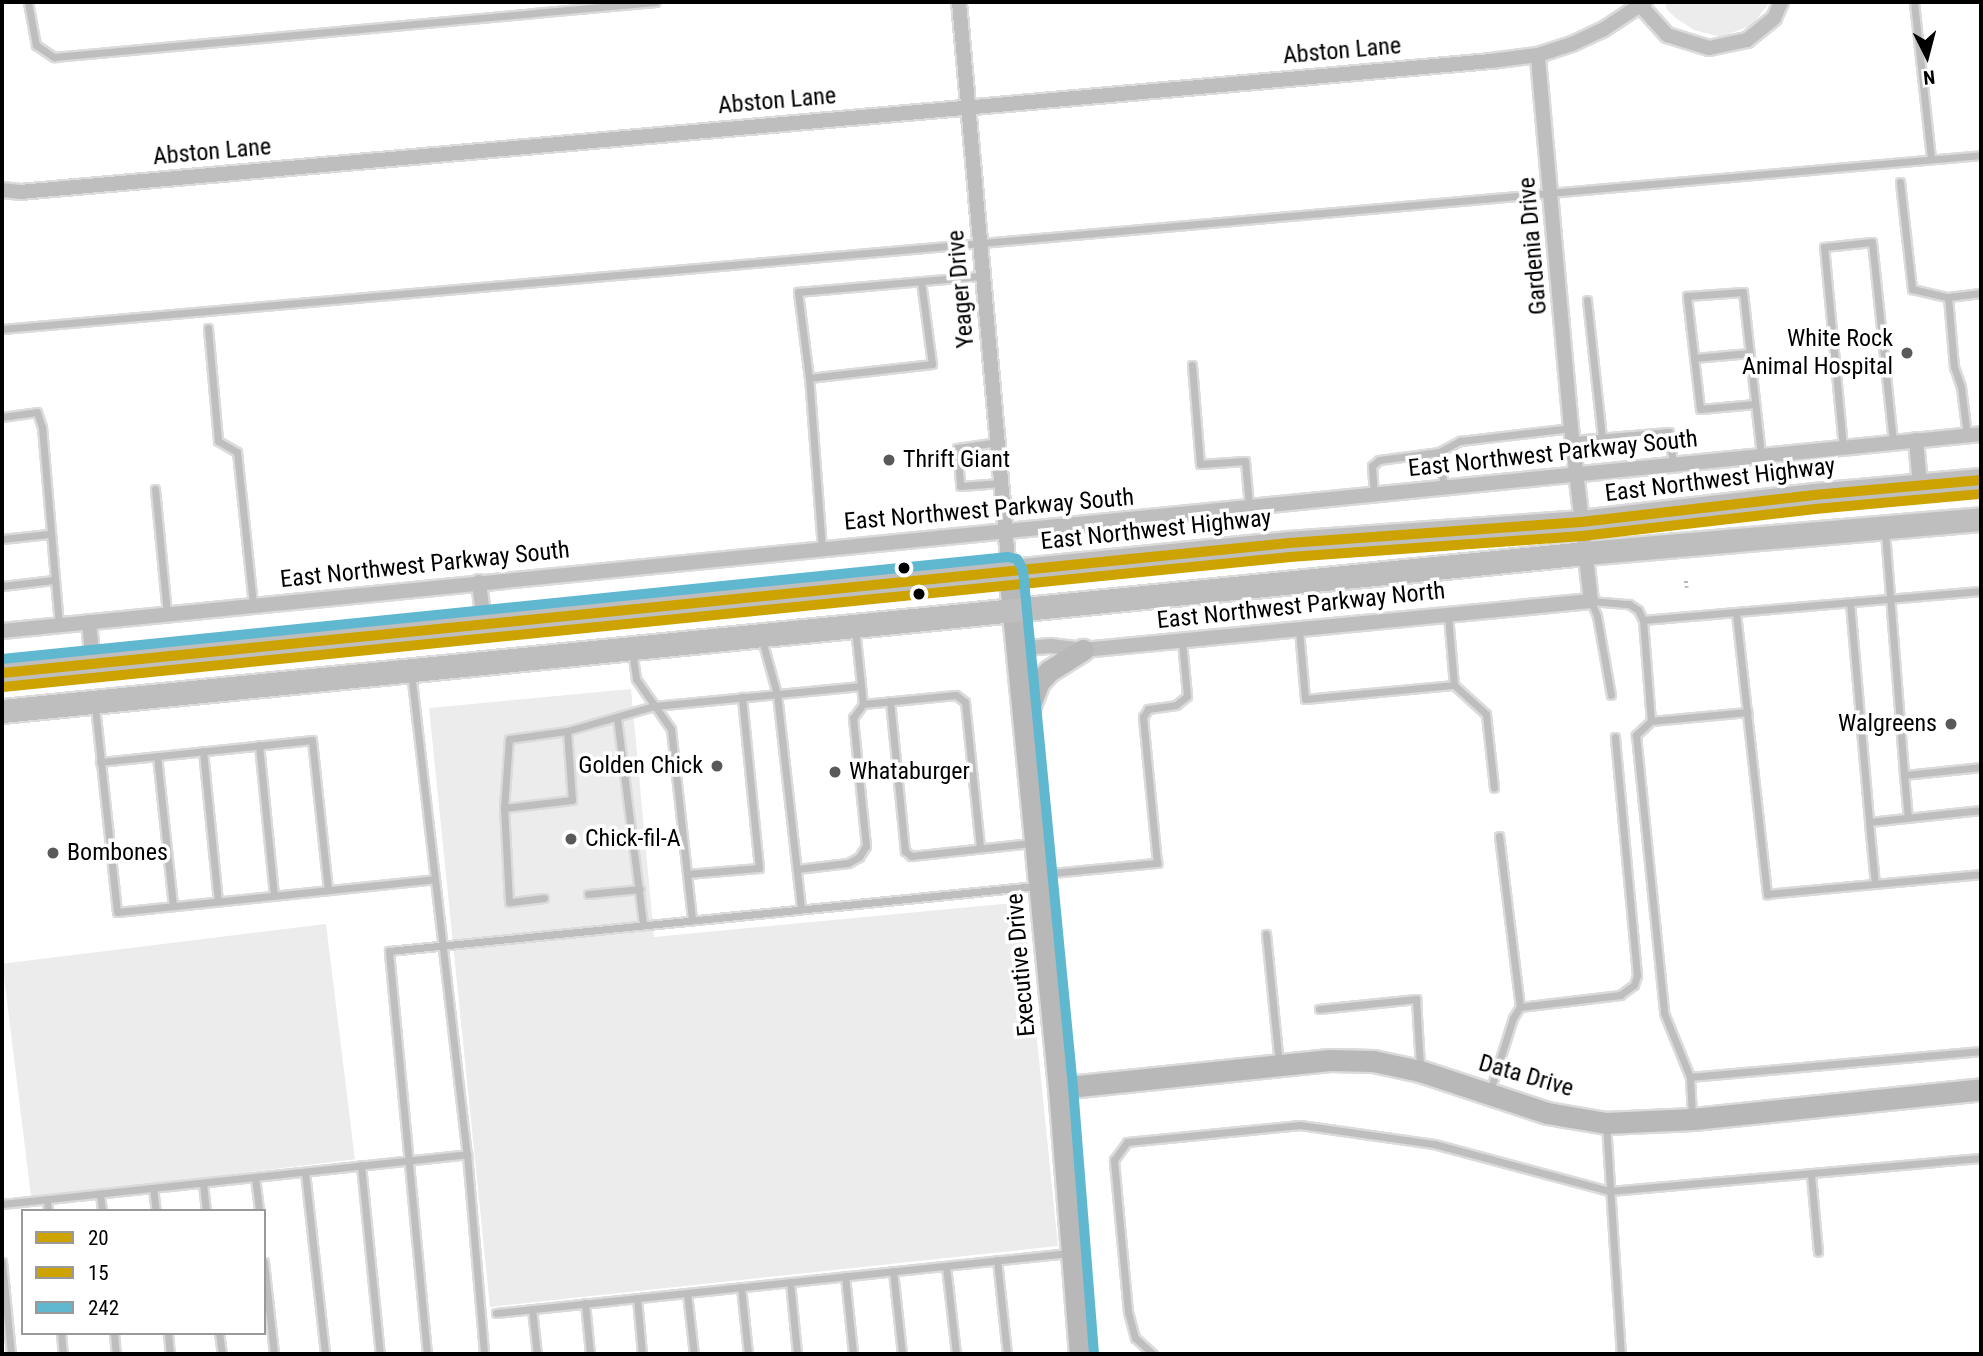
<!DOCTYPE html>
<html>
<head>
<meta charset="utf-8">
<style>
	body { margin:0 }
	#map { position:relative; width:1983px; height:1356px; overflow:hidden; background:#fff; font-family:"Roboto Condensed",sans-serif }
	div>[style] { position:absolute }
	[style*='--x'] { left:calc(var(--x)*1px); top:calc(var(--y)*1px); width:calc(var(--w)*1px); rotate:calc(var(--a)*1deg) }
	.green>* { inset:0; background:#ececec; transform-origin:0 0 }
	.path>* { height:3.5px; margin-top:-1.75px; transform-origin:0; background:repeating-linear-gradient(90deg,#b9b9b9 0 2px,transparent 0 5.5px) }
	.roads { filter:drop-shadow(2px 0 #dbdbdb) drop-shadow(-2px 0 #dbdbdb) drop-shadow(0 2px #dbdbdb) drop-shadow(0 -2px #dbdbdb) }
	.lane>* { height:7px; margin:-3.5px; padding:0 3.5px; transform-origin:3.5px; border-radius:3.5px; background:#bebebe }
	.street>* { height:14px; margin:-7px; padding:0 7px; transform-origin:7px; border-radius:7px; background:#bebebe }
	.secondary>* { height:21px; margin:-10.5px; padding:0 10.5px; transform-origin:10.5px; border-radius:10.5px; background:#b8b8b8 }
	.primary>* { height:23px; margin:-11.5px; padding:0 11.5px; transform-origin:11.5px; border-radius:11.5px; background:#bebebe }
	.bus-1>* { height:10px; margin:-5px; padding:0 5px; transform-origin:5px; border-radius:5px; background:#cca300 }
	.bus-2>* { height:10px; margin:-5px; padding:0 5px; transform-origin:5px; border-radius:5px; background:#cca300 }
	.bus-3>* { height:10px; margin:-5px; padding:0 5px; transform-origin:5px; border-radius:5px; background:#60b8d0 }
	.dots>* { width:19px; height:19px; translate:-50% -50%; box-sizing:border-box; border:4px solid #fff; border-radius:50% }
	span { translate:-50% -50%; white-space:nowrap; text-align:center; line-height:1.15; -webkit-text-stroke:7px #fff; paint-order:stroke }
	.street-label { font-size:24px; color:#000 }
	.poi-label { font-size:24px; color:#000 }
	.right { translate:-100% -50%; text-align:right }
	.left { translate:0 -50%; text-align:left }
	.frame { position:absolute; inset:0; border:4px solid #000; pointer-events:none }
	.legend { position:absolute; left:21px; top:1209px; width:245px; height:126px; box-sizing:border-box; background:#fff; border:2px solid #999; margin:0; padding:9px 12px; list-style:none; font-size:21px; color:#000 }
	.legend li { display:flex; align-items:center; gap:14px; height:35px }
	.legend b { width:35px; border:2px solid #999 }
	.north { position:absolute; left:1892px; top:21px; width:70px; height:70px; -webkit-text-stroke:5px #fff; paint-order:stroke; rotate:174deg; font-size:19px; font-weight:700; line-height:28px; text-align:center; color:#000 }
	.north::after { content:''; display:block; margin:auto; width:24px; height:32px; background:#000; clip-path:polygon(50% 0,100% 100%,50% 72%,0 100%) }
</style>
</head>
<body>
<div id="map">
	<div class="green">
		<div style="clip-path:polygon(1770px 2px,1752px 25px,1721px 37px,1694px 30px,1677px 19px,1667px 10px,1665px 3px)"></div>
		<div style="clip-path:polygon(631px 689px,654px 937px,1023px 902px,1058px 1246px,490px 1307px,429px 708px)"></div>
		<div style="left:326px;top:924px;width:237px;height:326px;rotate:83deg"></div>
	</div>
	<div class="path">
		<div style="--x:1686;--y:581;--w:7;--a:82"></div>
	</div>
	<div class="roads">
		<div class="lane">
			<div style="--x:28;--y:2;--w:44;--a:79.5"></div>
			<div style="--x:36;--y:45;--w:22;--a:34"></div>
			<div style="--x:54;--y:57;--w:604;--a:-5.23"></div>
			<div style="--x:1914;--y:2;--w:158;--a:83.8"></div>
			<div style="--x:1900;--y:182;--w:108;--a:83.6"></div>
			<div style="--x:1912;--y:289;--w:37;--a:13"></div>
			<div style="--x:1587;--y:300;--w:139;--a:83.8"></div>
			<div style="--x:208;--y:328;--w:113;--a:84.9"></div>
			<div style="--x:218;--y:441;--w:22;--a:30"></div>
			<div style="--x:237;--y:452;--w:154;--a:84"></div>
			<div style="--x:2;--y:329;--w:1987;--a:-5.02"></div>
			<div style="--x:1694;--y:358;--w:56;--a:-5.1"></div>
			<div style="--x:1192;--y:365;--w:99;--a:85.4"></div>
			<div style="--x:1200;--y:464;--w:45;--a:-3.8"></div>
			<div style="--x:1245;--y:461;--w:45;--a:84.9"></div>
			<div style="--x:809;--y:378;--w:124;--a:-6.5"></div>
			<div style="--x:932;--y:364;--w:83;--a:-97.6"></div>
			<div style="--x:1755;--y:404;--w:55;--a:174.8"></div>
			<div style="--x:1700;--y:409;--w:114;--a:-96.6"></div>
			<div style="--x:1687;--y:296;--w:56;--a:-4.1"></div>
			<div style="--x:1743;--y:292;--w:164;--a:83.7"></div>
			<div style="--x:2;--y:417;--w:35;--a:-8"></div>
			<div style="--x:37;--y:412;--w:16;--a:72"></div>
			<div style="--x:42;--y:427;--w:199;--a:85.1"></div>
			<div style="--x:1967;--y:435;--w:48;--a:-97.1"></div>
			<div style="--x:1961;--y:387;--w:21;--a:-109"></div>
			<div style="--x:1954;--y:367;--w:70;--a:-94.9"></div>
			<div style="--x:1948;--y:297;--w:33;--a:-7"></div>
			<div style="--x:1573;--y:440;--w:96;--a:-4.8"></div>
			<div style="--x:1669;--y:432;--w:32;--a:83"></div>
			<div style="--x:998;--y:442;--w:41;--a:171.7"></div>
			<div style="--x:957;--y:448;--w:38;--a:85"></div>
			<div style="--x:960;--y:486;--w:41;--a:-4.2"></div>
			<div style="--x:1843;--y:447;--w:201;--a:-95.4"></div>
			<div style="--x:1824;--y:247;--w:48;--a:-5.9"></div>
			<div style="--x:1872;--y:242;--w:202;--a:84"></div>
			<div style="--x:1439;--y:452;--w:24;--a:-28"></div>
			<div style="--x:1460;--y:441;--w:112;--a:-6.7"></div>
			<div style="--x:155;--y:489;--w:126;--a:84.5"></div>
			<div style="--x:1374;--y:495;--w:29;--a:-94"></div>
			<div style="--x:1372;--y:466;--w:9;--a:-41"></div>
			<div style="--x:1379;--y:460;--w:61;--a:-7.6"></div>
			<div style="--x:1439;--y:452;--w:35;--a:82"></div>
			<div style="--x:1885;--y:532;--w:244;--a:85.5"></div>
			<div style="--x:1904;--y:775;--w:77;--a:-5.9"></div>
			<div style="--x:2;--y:539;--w:47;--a:-6.1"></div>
			<div style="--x:822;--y:549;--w:171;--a:-94.3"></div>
			<div style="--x:809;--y:378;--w:87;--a:-97.3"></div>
			<div style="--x:798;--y:292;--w:185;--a:-5"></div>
			<div style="--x:2;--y:586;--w:52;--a:-6.6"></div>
			<div style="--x:1591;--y:601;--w:38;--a:5"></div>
			<div style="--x:1629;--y:604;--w:11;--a:34"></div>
			<div style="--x:1638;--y:610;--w:11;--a:63"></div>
			<div style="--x:1643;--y:620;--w:339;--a:-4.9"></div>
			<div style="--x:1591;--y:601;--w:16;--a:68"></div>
			<div style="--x:1597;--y:616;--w:80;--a:80"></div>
			<div style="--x:1850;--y:603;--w:220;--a:85"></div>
			<div style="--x:1869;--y:822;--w:113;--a:-6.1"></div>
			<div style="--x:1736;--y:613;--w:283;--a:83.7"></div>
			<div style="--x:1767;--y:894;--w:215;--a:-5.3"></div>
			<div style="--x:1643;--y:620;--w:101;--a:85.5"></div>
			<div style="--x:1651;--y:721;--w:97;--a:-5.3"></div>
			<div style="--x:855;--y:628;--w:76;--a:84"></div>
			<div style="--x:863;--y:704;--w:93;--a:-5.5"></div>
			<div style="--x:956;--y:695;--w:11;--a:38"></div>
			<div style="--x:965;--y:702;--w:147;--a:84.1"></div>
			<div style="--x:1299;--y:630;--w:69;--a:85"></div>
			<div style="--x:1305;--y:699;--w:150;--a:-5.4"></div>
			<div style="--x:1454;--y:685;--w:70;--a:-94.9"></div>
			<div style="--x:762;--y:640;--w:56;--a:74.5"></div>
			<div style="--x:777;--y:694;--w:216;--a:83.6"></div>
			<div style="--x:632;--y:650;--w:29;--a:82"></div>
			<div style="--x:636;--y:679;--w:61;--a:55"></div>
			<div style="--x:671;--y:729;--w:192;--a:83.7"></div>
			<div style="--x:411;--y:672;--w:485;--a:83.4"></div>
			<div style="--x:467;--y:1154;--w:201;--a:85.1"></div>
			<div style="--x:1454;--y:685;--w:43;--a:42.2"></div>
			<div style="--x:1486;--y:714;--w:74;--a:83.8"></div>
			<div style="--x:890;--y:701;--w:151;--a:84.3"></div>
			<div style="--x:905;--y:851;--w:8;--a:40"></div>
			<div style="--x:911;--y:856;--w:121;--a:-6.2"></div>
			<div style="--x:95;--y:706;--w:207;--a:83.9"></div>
			<div style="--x:117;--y:912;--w:319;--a:-5.9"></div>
			<div style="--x:617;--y:718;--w:209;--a:82.8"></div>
			<div style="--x:1651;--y:721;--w:21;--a:137"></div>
			<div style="--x:1636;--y:735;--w:279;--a:84.2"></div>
			<div style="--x:1664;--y:1013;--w:69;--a:67.9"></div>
			<div style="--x:259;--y:745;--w:151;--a:84.3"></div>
			<div style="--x:203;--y:751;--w:151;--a:84.3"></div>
			<div style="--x:157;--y:756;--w:151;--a:83.9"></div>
			<div style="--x:100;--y:762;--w:213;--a:-5.9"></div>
			<div style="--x:312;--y:740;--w:151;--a:83.9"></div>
			<div style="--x:1904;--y:775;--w:43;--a:84.7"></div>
			<div style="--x:504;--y:808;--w:68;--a:-6.7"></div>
			<div style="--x:572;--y:800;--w:69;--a:-94.1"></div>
			<div style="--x:1869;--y:822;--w:62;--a:84.5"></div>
			<div style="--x:1499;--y:836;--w:172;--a:83"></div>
			<div style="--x:797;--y:869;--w:51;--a:-6.7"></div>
			<div style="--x:848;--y:863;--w:13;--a:-29"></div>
			<div style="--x:859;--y:857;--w:13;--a:-58"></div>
			<div style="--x:866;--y:846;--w:129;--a:-95.8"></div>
			<div style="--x:853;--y:718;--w:17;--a:-54"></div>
			<div style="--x:687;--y:874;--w:72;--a:-4.8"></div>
			<div style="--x:759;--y:868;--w:172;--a:-95.7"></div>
			<div style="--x:1042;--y:874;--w:116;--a:-5.5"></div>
			<div style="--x:1157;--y:863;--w:147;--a:-95.5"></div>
			<div style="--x:1143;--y:717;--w:9;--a:-58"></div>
			<div style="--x:1148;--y:709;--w:28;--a:-8"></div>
			<div style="--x:1176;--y:705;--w:14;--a:-39"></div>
			<div style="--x:1187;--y:696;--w:55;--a:-95.2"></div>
			<div style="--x:588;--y:894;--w:52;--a:-5.5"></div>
			<div style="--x:544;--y:898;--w:35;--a:173"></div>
			<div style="--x:509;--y:902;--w:94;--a:-93"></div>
			<div style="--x:504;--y:808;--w:69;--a:-85.9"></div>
			<div style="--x:509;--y:739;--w:59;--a:-7.9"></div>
			<div style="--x:567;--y:731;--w:91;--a:-16"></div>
			<div style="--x:654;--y:706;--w:208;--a:-5.5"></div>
			<div style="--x:1266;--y:934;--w:131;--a:84.3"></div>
			<div style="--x:1319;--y:1009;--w:98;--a:-5.9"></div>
			<div style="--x:1416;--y:999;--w:68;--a:86.6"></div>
			<div style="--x:1490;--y:1091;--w:77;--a:-72.5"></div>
			<div style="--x:1513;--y:1018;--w:13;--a:-58"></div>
			<div style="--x:1520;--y:1007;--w:101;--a:-6.8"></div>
			<div style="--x:1620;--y:995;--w:17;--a:-36"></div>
			<div style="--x:1634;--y:985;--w:10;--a:-73"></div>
			<div style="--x:1637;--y:975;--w:239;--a:-95.3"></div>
			<div style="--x:1692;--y:1116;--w:39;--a:-93"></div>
			<div style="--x:1690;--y:1077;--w:292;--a:-5.1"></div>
			<div style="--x:1606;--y:1124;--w:230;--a:86.3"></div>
			<div style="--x:361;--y:1165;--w:190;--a:84.3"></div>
			<div style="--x:305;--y:1172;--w:183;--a:83.7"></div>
			<div style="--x:1811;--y:1175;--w:77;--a:84.8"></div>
			<div style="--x:255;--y:1177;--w:34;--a:83"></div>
			<div style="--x:203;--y:1183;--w:28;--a:84"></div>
			<div style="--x:153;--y:1188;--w:23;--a:83"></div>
			<div style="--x:100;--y:1194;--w:17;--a:83"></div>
			<div style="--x:47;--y:1200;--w:11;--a:85"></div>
			<div style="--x:2;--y:1204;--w:468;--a:-6.1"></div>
			<div style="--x:997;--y:1260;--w:95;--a:83.9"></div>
			<div style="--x:2;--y:1262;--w:92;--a:84.4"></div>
			<div style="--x:264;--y:1262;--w:93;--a:83.8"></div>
			<div style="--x:946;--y:1266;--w:89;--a:83.5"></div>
			<div style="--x:893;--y:1271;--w:83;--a:83.8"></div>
			<div style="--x:845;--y:1276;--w:78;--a:84.1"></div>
			<div style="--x:790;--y:1282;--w:72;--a:84.4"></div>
			<div style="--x:741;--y:1287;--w:67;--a:84"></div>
			<div style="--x:687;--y:1293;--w:61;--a:83.5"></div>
			<div style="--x:637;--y:1298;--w:56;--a:84.9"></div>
			<div style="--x:585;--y:1303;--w:51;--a:84.4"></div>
			<div style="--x:532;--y:1309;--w:45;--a:83.7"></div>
			<div style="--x:496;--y:1313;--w:576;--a:-5.98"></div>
			<div style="--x:61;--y:1333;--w:21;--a:85"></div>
			<div style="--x:114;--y:1333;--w:21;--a:85"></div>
			<div style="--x:168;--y:1333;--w:21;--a:85"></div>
			<div style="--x:219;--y:1333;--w:21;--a:82"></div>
			<div style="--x:427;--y:1354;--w:405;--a:-95.4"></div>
			<div style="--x:389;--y:951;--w:650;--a:-5.74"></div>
			<div style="--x:1153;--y:1354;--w:24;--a:-138"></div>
			<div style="--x:1135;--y:1338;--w:27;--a:-105"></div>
			<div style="--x:1128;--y:1312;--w:153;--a:-95.3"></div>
			<div style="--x:1114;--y:1160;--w:22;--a:-54"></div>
			<div style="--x:1127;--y:1142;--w:174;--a:-5.6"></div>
			<div style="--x:1300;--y:1125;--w:135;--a:8.1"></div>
			<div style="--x:1434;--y:1144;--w:182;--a:15"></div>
			<div style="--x:1610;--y:1191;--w:372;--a:-5.1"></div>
		</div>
		<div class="street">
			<div style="--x:959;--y:2;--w:571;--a:84.98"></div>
			<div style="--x:1641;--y:6;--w:39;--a:48"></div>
			<div style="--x:1667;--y:35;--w:44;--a:17.2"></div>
			<div style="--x:1709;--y:48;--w:39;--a:-12"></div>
			<div style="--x:1747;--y:40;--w:35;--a:-39"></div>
			<div style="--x:1774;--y:18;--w:17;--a:-66"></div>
			<div style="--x:2;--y:190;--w:18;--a:6"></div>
			<div style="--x:20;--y:192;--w:1477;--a:-5.09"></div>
			<div style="--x:1491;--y:61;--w:47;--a:-7.3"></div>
			<div style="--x:1538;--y:55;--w:36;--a:-18"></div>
			<div style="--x:1572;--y:44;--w:35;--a:-25"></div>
			<div style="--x:1604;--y:29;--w:49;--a:-33.4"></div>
			<div style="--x:1916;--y:440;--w:45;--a:84.9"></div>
			<div style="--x:479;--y:582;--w:41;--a:83"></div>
			<div style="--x:89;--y:622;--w:42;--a:84.6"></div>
			<div style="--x:2;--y:631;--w:1989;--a:-5.68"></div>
			<div style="--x:1015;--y:649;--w:36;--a:-5"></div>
			<div style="--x:1051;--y:646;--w:32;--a:7"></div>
			<div style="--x:1083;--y:650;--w:510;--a:-5.51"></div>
			<div style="--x:1591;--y:601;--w:174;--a:-96.6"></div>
			<div style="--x:1571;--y:428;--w:374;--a:-95.1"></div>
		</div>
		<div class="secondary">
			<div style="--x:1009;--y:571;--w:519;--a:84.48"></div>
			<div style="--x:1059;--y:1088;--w:267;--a:85.5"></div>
			<div style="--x:1025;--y:718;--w:39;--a:-69"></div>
			<div style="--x:1039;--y:682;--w:15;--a:-48"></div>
			<div style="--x:1049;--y:671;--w:40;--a:-32"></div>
			<div style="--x:1059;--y:1088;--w:272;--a:-5.9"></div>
			<div style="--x:1330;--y:1060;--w:43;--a:1.3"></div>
			<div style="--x:1373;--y:1061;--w:48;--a:12"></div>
			<div style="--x:1420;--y:1071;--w:134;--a:18.3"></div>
			<div style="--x:1547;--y:1113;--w:60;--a:9.6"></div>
			<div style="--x:1606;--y:1123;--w:87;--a:-2.6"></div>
			<div style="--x:1693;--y:1119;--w:290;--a:-5.9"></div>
		</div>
		<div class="primary">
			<div style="--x:2;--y:673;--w:1294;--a:-5.77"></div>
			<div style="--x:1289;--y:543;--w:293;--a:-4.1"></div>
			<div style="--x:1581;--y:522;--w:235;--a:-6.6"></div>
			<div style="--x:1814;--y:495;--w:168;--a:-5.1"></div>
			<div style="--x:2;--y:711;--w:1591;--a:-5.7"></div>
			<div style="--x:1585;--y:553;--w:397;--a:-4.9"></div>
		</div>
	</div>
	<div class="bus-1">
		<div style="--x:2;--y:673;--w:1294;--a:-5.77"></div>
		<div style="--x:1289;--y:543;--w:293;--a:-4.1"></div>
		<div style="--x:1581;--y:522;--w:235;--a:-6.6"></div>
		<div style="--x:1814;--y:495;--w:168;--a:-5.1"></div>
	</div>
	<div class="bus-2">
		<div style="--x:3;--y:687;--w:1294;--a:-5.77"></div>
		<div style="--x:1290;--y:557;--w:293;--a:-4.1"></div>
		<div style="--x:1582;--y:536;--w:235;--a:-6.6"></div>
		<div style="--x:1815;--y:509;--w:167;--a:-5.2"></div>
	</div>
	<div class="bus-3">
		<div style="--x:2;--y:659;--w:1011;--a:-5.79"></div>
		<div style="--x:1008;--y:557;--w:9;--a:13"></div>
		<div style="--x:1017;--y:559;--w:13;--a:61"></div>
		<div style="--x:1023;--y:570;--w:519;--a:84.48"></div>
		<div style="--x:1073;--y:1087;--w:267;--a:85.5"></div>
	</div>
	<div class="dots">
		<div style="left:1907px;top:353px;background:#595959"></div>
		<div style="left:889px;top:460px;background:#595959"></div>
		<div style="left:904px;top:568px;background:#000"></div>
		<div style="left:919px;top:594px;background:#000"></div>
		<div style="left:1951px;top:724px;background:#595959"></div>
		<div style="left:717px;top:766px;background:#595959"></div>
		<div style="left:835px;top:772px;background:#595959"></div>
		<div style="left:571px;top:839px;background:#595959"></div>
		<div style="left:53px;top:853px;background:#595959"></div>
	</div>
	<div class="street-label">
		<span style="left:1342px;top:51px;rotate:-5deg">Abston Lane</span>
		<span style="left:777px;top:101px;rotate:-5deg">Abston Lane</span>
		<span style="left:212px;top:152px;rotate:-5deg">Abston Lane</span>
		<span style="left:1533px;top:246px;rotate:-95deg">Gardenia Drive</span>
		<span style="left:961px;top:289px;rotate:-95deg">Yeager Drive</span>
		<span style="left:1553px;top:454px;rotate:-6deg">East Northwest Parkway South</span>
		<span style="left:1720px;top:480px;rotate:-7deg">East Northwest Highway</span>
		<span style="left:989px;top:510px;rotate:-5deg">East Northwest Parkway South</span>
		<span style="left:1156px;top:530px;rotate:-6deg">East Northwest Highway</span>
		<span style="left:425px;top:565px;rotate:-6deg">East Northwest Parkway South</span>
		<span style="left:1301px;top:606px;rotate:-6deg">East Northwest Parkway North</span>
		<span style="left:1021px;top:965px;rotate:-95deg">Executive Drive</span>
		<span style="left:1526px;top:1076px;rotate:16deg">Data Drive</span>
	</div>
	<div class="poi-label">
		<span class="right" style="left:1893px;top:353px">White Rock<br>Animal Hospital</span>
		<span class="left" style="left:903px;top:460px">Thrift Giant</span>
		<span class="right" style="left:1937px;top:724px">Walgreens</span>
		<span class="right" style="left:703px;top:766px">Golden Chick</span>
		<span class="left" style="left:849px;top:772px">Whataburger</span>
		<span class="left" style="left:585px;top:839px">Chick-fil-A</span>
		<span class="left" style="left:67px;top:853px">Bombones</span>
	</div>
	<div class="frame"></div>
	<ul class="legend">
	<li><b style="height:9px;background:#cca300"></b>20</li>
	<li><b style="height:9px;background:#cca300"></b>15</li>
	<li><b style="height:9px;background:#60b8d0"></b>242</li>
	</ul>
	<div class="north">N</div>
</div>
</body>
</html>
